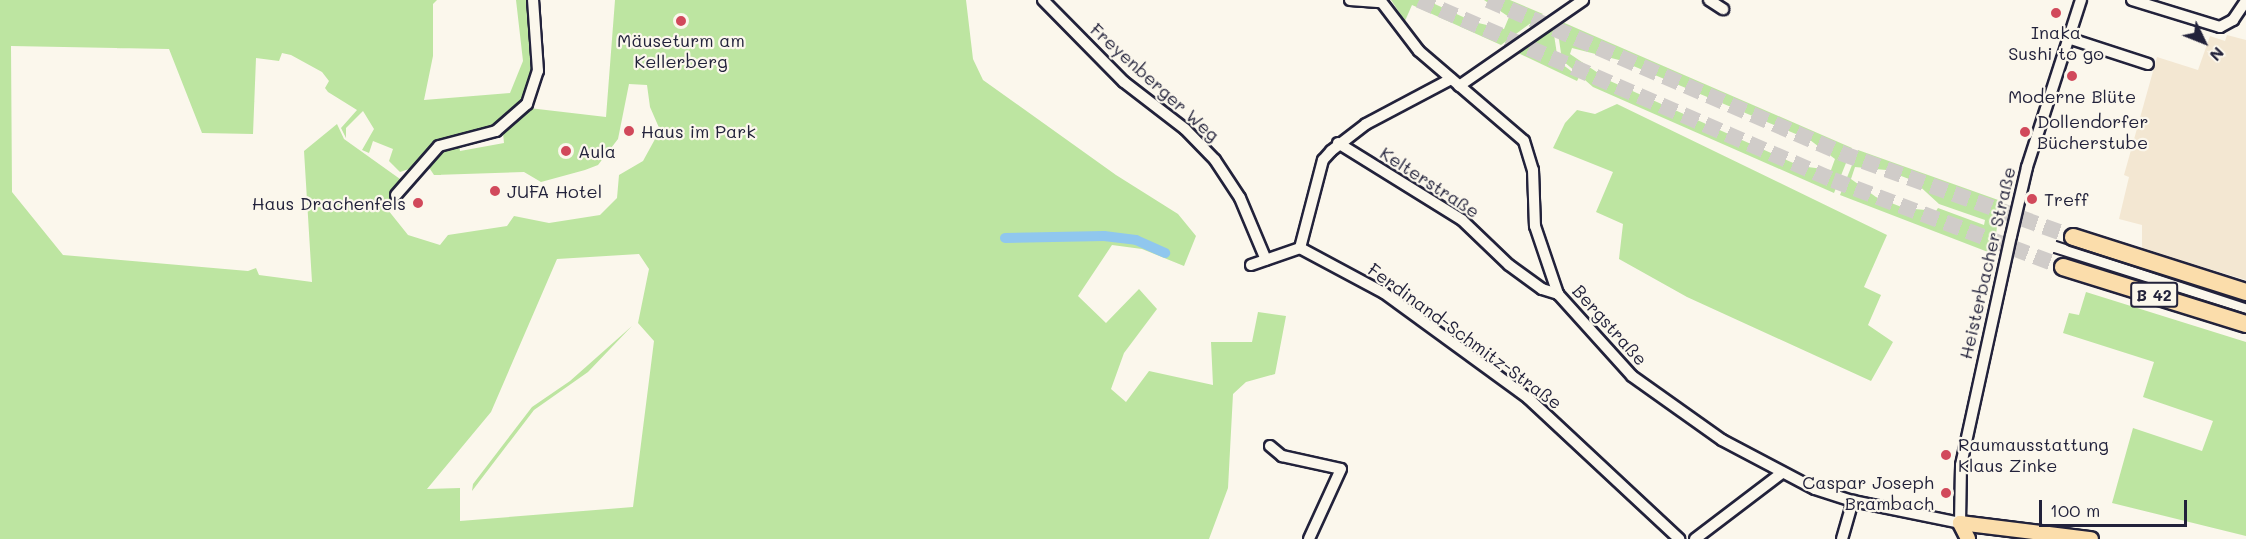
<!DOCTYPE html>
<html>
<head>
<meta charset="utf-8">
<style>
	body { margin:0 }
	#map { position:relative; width:2246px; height:539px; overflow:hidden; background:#fbf7ec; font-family:Mali,sans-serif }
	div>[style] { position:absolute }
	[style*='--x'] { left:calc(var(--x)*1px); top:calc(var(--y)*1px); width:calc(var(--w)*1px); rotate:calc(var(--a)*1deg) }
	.built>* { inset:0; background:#f3e7d2 }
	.green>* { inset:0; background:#bde5a1 }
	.canal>* { height:10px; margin:-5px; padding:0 5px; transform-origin:5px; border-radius:5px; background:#90c7ee }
	.highway-tunnel>* { height:16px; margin-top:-8px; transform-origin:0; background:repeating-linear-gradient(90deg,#d0ccc9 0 16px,transparent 0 24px) }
	.roads { filter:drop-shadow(2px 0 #22223b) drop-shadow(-2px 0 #22223b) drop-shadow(0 2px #22223b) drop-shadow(0 -2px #22223b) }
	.minor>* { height:10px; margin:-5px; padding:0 5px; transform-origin:5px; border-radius:5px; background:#fbf7ec }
	.major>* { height:14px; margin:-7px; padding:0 7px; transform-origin:7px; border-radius:7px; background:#fbddab }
	.highway>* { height:16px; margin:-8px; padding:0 8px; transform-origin:8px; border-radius:8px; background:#fbddab }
	.tram>* { height:1.5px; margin:-0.75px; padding:0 0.75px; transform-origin:0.75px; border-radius:0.75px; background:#22223b }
	.dots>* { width:16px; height:16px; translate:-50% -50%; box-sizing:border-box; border:3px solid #fbf7ec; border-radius:50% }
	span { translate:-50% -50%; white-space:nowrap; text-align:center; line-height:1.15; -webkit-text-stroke:4.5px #fbf7ec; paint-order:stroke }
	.shield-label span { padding:2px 4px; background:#fbf7ec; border:2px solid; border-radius:4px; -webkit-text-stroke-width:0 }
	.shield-label { font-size:16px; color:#22223b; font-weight:700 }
	.poi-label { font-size:18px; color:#22223b }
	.left { translate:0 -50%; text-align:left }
	.right { translate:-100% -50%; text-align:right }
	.street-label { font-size:18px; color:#22223b }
	.north { position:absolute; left:2174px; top:12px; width:60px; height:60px; -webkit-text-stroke:4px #fbf7ec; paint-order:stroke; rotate:133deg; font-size:16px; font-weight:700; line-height:24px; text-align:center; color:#22223b }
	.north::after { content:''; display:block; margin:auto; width:21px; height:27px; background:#22223b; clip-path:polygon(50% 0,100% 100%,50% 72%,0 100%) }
	.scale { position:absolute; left:2039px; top:500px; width:148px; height:27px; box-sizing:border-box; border:3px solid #22223b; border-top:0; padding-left:8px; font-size:18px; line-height:21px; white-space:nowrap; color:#22223b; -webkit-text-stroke:4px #fbf7ec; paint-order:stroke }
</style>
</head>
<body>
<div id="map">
	<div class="built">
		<div style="clip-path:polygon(2227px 35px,2246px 40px,2246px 280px,2142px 249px,2142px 225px,2119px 219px,2129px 177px,2124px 175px,2157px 57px,2198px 70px,2210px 36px,2225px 41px)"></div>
	</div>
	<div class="green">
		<div style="clip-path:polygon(evenodd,0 0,437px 0,433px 4px,433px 56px,424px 100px,510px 93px,523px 61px,516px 0,531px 0,536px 71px,526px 99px,496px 126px,450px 136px,424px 155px,415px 167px,400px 172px,389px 161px,393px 149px,373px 141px,369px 153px,362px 150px,374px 129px,363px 111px,346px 128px,346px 138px,341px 128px,357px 110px,328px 92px,325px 88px,329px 81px,322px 72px,291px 55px,282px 53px,279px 61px,256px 58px,253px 134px,202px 133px,169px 49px,11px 46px,12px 192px,63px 255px,248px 271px,256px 268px,259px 275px,312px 282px,304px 151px,337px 124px,344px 139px,400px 179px,388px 210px,408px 235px,440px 245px,448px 235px,507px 226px,514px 216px,549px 223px,600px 215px,617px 198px,619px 175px,643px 161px,660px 130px,650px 107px,647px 85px,629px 84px,618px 139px,598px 165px,585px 170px,541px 182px,524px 172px,434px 175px,428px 166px,439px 150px,459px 144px,460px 151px,504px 143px,503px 133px,529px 108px,606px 117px,615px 0,966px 0,973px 59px,983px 80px,1116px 175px,1178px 214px,1196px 236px,1184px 266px,1142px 249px,1112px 245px,1078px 296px,1106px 323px,1139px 289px,1157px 309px,1124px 353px,1111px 389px,1126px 402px,1149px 371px,1213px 385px,1211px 342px,1252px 342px,1258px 312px,1286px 316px,1275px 374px,1246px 382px,1233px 394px,1228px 488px,1209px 539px,0 539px,0 0,639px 254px,649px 269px,638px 323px,654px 341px,633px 507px,460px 521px,460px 488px,427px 489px,491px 412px,557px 259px,639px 254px)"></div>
		<div style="clip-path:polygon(1391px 0,1426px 0,1474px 22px,1504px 29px,1509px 17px,1484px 0,1510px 0,1543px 14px,1501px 45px,1412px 5px,1405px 21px)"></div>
		<div style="clip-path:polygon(evenodd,1560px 21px,1852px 148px,1834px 193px,1593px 87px,1562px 60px,1557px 26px,1560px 21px,1572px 48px,1619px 60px,1810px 140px,1835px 159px,1831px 170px,1800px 166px,1610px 81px,1570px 54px,1572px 48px)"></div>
		<div style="clip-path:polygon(1553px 28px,1558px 61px,1579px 77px,1577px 81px,1518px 53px)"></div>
		<div style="clip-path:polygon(1617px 104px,1887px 235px,1864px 287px,1881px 295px,1868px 325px,1893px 342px,1871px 381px,1687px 297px,1619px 259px,1623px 224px,1596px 212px,1613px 172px,1553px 148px,1565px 123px,1577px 110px,1595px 114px)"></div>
		<div style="clip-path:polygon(evenodd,1858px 150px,2001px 201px,1994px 247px,1988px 252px,1840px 195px,1858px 150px,1855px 167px,1886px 170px,1914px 181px,1939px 204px,1985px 220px,1984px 225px,1938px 208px,1936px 211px,1904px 208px,1876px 197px,1851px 179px,1855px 167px)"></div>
		<div style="clip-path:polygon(2086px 292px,2246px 342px,2246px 536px,2112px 503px,2133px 428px,2202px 451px,2213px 421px,2143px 397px,2154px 362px,2063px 333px,2069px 313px,2079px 315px)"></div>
		<div style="clip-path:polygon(632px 326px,588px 372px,534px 410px,472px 491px,473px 484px,532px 407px,570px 381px)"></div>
	</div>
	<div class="canal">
		<div style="--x:1005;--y:238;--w:99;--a:-1.2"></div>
		<div style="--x:1104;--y:236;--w:32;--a:7"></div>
		<div style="--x:1136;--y:240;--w:32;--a:24"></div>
	</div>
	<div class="highway-tunnel">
		<div style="--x:1419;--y:0;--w:451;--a:23.5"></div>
		<div style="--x:1833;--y:180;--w:246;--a:20.7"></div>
		<div style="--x:1488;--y:0;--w:385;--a:23.4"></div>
		<div style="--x:1841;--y:153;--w:247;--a:19.9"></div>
	</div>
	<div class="roads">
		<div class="minor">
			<div style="--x:1043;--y:0;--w:115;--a:45.4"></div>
			<div style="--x:1124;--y:82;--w:77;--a:37.6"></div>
			<div style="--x:1185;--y:129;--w:43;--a:45.9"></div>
			<div style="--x:1215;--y:160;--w:45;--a:56.7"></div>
			<div style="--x:1240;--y:198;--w:67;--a:67.2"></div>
			<div style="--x:1350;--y:0;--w:31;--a:4"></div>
			<div style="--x:1380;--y:0;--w:64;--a:52.6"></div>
			<div style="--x:1419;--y:51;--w:138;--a:40.6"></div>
			<div style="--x:1524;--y:141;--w:30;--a:73"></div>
			<div style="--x:1533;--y:170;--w:56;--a:88"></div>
			<div style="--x:1535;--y:226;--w:72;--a:71.3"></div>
			<div style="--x:1558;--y:294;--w:110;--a:47.9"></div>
			<div style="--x:1632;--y:376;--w:110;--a:35.4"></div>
			<div style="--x:1722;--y:440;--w:105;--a:27.8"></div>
			<div style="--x:1815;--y:489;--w:40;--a:18"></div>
			<div style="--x:1853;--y:501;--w:109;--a:11.6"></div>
			<div style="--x:1960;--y:523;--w:58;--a:-89"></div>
			<div style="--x:1961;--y:465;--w:234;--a:-77.7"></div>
			<div style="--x:2011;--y:236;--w:71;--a:-76.9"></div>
			<div style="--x:2027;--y:167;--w:176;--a:-72.1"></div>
			<div style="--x:1709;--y:0;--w:17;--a:33"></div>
			<div style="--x:2132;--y:0;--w:92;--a:17.1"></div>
			<div style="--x:2220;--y:27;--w:15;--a:-28"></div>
			<div style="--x:2233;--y:20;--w:23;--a:-56"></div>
			<div style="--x:2068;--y:38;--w:84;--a:18"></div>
			<div style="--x:1459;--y:86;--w:151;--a:-34.7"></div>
			<div style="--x:1338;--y:143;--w:146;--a:31.8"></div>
			<div style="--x:1462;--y:220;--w:65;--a:43.8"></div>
			<div style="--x:1509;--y:265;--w:41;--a:36"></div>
			<div style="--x:1542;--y:289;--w:17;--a:17"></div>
			<div style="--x:396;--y:195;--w:65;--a:-48.7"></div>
			<div style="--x:439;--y:146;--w:59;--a:-14.7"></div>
			<div style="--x:496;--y:131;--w:41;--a:-41.1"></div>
			<div style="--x:527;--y:104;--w:35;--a:-72"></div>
			<div style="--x:538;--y:71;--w:71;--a:-94"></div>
			<div style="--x:1300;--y:248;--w:95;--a:28.2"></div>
			<div style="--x:1384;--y:293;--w:178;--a:36.1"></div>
			<div style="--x:1528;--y:398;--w:207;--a:43"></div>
			<div style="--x:1300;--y:248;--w:91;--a:-75.4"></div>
			<div style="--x:1323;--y:160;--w:12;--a:-48"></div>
			<div style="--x:1331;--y:151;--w:44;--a:-37.6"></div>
			<div style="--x:1366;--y:124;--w:96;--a:-27.9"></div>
			<div style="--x:1251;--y:265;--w:52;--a:-19.1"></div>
			<div style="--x:1270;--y:446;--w:16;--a:40"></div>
			<div style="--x:1282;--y:456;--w:60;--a:12.4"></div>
			<div style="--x:1341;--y:469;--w:77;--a:114.6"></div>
			<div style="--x:1695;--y:539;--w:109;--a:-37.2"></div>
			<div style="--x:1842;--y:539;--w:40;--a:-74"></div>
		</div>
		<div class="major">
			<div style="--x:1960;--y:523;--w:132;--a:7"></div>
			<div style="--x:1960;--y:523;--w:18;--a:63"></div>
		</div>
		<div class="highway">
			<div style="--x:2073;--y:237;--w:182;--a:17.6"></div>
			<div style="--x:2063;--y:267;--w:192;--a:17.3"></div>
		</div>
	</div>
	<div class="tram">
		<div style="--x:2057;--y:241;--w:199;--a:18.2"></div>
		<div style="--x:2054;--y:253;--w:201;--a:17.6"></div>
	</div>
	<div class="dots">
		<div style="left:2056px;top:13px;background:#d1495b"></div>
		<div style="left:681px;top:21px;background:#d1495b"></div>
		<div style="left:2072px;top:76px;background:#d1495b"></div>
		<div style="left:629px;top:131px;background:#d1495b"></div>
		<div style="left:2025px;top:132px;background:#d1495b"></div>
		<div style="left:566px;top:151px;background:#d1495b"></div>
		<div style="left:495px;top:191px;background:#d1495b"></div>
		<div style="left:2032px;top:199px;background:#d1495b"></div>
		<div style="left:418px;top:203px;background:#d1495b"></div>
		<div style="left:1946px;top:455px;background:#d1495b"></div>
		<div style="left:1946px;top:493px;background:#d1495b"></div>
	</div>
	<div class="shield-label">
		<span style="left:2154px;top:295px">B 42</span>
	</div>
	<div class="poi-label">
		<span style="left:2056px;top:43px">Inaka<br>Sushi to go</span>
		<span style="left:681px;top:51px">Mäuseturm am<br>Kellerberg</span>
		<span style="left:2072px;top:96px">Moderne Blüte</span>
		<span class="left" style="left:2037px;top:132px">Dollendorfer<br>Bücherstube</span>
		<span class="left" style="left:641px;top:131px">Haus im Park</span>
		<span class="left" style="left:578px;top:151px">Aula</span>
		<span class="left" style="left:507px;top:191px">JUFA Hotel</span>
		<span class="left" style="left:2044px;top:199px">Treff</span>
		<span class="right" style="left:406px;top:203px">Haus Drachenfels</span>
		<span class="left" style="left:1958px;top:455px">Raumausstattung<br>Klaus Zinke</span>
		<span class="right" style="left:1934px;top:493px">Caspar Joseph<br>Brambach</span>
	</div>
	<div class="street-label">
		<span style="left:1155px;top:82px;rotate:42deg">Freyenberger Weg</span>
		<span style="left:1430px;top:182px;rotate:33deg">Kelterstraße</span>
		<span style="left:1987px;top:263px;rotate:-77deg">Heisterbacher Straße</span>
		<span style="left:1610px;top:325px;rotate:48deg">Bergstraße</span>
		<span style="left:1465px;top:336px;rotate:36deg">Ferdinand-Schmitz-Straße</span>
	</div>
	<div class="north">N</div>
	<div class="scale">100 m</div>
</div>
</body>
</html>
